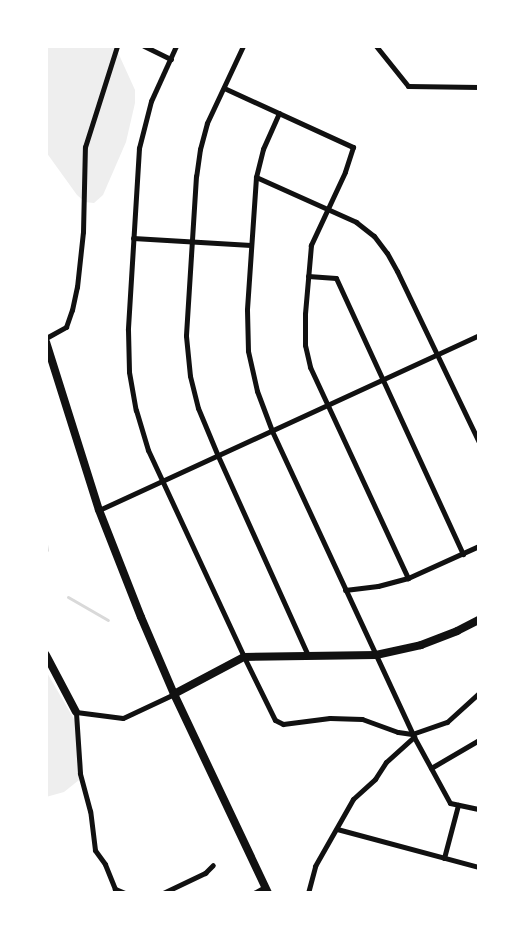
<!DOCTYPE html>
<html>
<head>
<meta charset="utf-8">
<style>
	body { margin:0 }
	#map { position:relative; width:525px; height:939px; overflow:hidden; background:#fff; font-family:Inter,sans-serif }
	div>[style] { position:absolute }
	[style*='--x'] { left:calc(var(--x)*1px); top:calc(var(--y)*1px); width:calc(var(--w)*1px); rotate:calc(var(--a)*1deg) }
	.green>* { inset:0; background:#eee }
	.stream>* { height:3px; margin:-1.5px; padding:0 1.5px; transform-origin:1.5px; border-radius:1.5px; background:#d9d9d9 }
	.minor>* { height:5px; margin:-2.5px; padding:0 2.5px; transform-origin:2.5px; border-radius:2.5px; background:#111 }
	.tertiary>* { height:8px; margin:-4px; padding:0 4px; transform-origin:4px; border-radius:4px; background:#111 }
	span { translate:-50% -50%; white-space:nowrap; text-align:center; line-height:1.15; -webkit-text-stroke:4.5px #fff; paint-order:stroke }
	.frame { position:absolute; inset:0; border:48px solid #fff; pointer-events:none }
</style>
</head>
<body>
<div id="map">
	<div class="green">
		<div style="clip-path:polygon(46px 46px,115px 46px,135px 90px,135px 103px,126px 142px,103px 195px,94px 203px,85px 202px,77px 195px,46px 152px)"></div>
		<div style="clip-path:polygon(46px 671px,78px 726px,83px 766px,79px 780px,64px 792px,46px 797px)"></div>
	</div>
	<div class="stream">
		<div style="--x:46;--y:544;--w:6;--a:81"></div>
		<div style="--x:68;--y:597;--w:46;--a:29.9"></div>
	</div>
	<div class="minor">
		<div style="--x:144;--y:46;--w:30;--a:26"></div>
		<div style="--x:176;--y:46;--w:60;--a:114.4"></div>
		<div style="--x:151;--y:101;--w:49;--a:104.3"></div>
		<div style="--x:139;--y:148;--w:182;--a:93.5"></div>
		<div style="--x:128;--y:330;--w:42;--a:88.6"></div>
		<div style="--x:129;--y:372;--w:39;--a:80"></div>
		<div style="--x:136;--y:410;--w:42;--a:73.3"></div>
		<div style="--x:148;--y:450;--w:228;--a:65.1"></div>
		<div style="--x:244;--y:657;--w:70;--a:63.8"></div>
		<div style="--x:275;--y:720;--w:9;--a:27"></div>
		<div style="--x:283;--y:724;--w:47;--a:-7.3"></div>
		<div style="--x:330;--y:718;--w:32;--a:2"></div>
		<div style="--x:362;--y:719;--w:38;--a:20"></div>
		<div style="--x:398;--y:732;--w:14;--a:8"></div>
		<div style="--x:412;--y:734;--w:37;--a:-19"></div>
		<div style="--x:447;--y:722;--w:43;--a:-42.2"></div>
		<div style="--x:243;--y:46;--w:85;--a:115.1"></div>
		<div style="--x:207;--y:123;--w:27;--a:105"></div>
		<div style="--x:200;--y:149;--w:27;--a:98"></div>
		<div style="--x:196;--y:176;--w:160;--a:93.6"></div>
		<div style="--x:186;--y:336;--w:40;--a:84.3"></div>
		<div style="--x:190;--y:376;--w:33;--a:76"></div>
		<div style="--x:198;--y:408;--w:52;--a:67.4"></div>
		<div style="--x:218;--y:456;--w:218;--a:65.7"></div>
		<div style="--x:376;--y:46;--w:51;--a:51.3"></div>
		<div style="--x:408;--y:86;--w:71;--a:0.8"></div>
		<div style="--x:224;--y:88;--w:142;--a:24.6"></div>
		<div style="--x:353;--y:147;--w:26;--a:108"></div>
		<div style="--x:345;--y:172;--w:81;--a:115"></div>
		<div style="--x:311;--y:245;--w:69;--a:95"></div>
		<div style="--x:305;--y:314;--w:31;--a:90"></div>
		<div style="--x:305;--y:345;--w:23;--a:77"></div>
		<div style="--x:310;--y:367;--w:233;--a:65.1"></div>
		<div style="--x:279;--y:113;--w:39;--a:114"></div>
		<div style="--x:263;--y:149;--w:29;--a:104"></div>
		<div style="--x:256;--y:177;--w:133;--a:93.9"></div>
		<div style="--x:247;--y:310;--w:41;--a:88.6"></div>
		<div style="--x:248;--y:351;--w:41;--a:77.3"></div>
		<div style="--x:257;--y:391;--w:43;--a:69.4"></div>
		<div style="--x:272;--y:431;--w:337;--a:65.1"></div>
		<div style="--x:414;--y:737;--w:75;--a:61.4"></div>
		<div style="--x:450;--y:803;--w:30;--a:12"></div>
		<div style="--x:256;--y:177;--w:110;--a:24.2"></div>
		<div style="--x:356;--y:222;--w:23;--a:38"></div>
		<div style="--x:374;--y:236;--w:21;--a:53"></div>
		<div style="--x:387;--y:253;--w:21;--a:61"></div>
		<div style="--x:397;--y:271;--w:190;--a:64.4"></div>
		<div style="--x:133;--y:238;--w:118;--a:3.4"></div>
		<div style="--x:308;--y:276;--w:28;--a:4"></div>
		<div style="--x:336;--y:278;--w:304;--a:65.3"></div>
		<div style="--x:46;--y:338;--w:23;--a:-29"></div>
		<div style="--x:66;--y:327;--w:18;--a:-71"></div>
		<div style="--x:72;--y:310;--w:24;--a:-78"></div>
		<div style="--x:77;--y:287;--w:55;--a:-83.8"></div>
		<div style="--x:83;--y:232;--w:85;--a:-88.7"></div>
		<div style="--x:85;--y:147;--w:106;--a:-72.4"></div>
		<div style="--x:99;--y:510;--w:418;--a:-24.7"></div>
		<div style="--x:345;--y:590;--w:33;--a:-7"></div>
		<div style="--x:378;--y:586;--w:31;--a:-15"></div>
		<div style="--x:408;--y:578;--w:78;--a:-24.3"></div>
		<div style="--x:431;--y:768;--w:56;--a:-30.3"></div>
		<div style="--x:337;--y:829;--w:147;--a:15"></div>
		<div style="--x:444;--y:858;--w:55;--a:-75.2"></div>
		<div style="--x:125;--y:893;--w:11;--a:-158"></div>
		<div style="--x:115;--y:889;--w:27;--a:-112"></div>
		<div style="--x:105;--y:864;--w:17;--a:-126"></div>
		<div style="--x:95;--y:850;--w:39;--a:-97"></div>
		<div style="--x:90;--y:811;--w:39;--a:-105"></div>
		<div style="--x:80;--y:773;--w:61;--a:-93.8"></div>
		<div style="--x:76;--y:712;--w:47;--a:7.3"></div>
		<div style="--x:123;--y:718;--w:56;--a:-25.2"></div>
		<div style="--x:163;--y:893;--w:47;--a:-25.5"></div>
		<div style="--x:205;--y:873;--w:11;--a:-45"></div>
		<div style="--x:254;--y:893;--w:13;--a:-29"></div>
		<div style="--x:308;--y:893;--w:28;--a:-75"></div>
		<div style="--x:315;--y:866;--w:77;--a:-60.4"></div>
		<div style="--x:353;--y:799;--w:30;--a:-42"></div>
		<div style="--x:375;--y:779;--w:20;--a:-57"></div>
		<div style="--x:386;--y:762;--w:38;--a:-42"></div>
	</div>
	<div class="tertiary">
		<div style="--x:46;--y:342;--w:176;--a:72.5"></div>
		<div style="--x:99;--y:510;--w:115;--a:68.6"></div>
		<div style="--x:141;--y:617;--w:84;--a:66.8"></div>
		<div style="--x:174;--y:694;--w:220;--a:64.7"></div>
		<div style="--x:46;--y:655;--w:64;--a:62.2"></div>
		<div style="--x:174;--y:694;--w:79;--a:-27.9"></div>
		<div style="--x:244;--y:657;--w:132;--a:-0.9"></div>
		<div style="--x:376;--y:655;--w:46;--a:-12.5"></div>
		<div style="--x:421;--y:645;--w:39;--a:-21"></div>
		<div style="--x:457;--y:631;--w:25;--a:-27"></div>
	</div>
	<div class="frame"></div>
</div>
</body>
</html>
